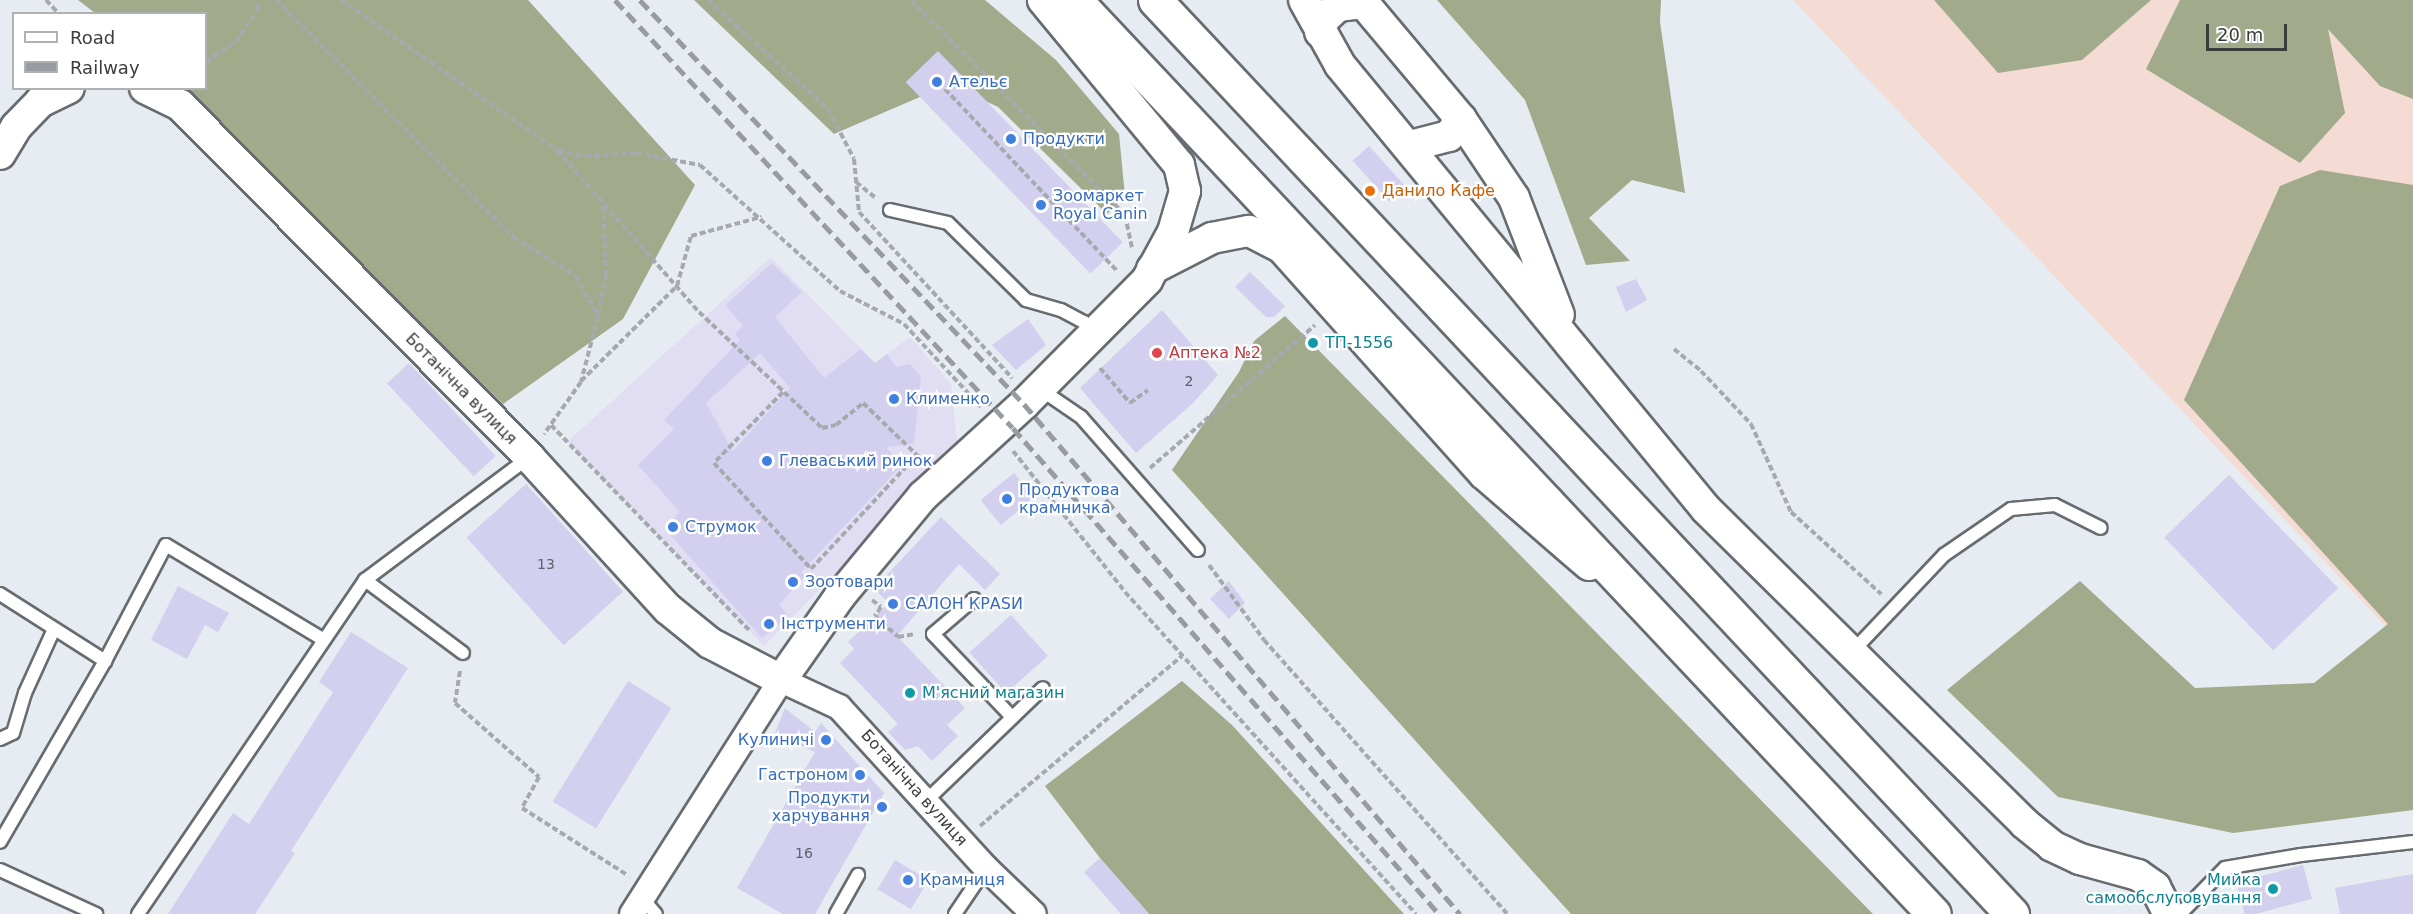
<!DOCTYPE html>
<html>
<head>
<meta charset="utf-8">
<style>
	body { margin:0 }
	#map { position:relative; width:2413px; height:914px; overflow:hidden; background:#e6ecf1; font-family:"DejaVu Sans",sans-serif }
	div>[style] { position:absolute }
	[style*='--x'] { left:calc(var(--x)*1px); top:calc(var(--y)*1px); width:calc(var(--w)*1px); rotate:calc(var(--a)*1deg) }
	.commercial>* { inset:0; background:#e1def4 }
	.medical>* { inset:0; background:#f4dbd3 }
	.forest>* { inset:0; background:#a1aa8b }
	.building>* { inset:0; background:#d2cfef; transform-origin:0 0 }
	.path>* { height:4px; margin-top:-2px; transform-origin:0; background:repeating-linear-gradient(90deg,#a6aaae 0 6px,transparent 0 9px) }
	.roads { filter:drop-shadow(2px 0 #676c71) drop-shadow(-2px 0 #676c71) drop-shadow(0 2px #676c71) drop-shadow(0 -2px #676c71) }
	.service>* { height:12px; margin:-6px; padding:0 6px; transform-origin:6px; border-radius:6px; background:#fff }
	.minor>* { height:24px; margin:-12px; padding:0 12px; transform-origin:12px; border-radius:12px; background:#fff }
	.tertiary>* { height:30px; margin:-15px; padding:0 15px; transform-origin:15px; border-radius:15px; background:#fff }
	.trunk>* { height:33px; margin:-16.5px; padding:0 16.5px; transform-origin:16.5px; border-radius:16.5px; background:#fff }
	.rail>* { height:4.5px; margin-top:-2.25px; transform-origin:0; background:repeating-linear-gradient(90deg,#989ca0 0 12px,transparent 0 18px) }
	.dots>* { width:16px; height:16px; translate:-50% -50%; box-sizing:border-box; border:3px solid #fff; border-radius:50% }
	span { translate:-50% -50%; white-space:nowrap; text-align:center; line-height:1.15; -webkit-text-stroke:4.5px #fff; paint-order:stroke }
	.number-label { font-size:14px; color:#60616a }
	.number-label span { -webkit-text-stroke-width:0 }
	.shop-label { font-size:16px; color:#366cbe }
	.left { translate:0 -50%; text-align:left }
	.right { translate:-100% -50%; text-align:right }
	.food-label { font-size:16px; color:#c56008 }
	.culture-label { font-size:16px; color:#0d838f }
	.health-label { font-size:16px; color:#be3a42 }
	.street-label { font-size:16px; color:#3a3c3e }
	.legend { position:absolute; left:12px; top:12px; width:195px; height:78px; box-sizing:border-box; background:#fff; border:2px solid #b0b1b2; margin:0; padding:8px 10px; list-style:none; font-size:18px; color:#3a3c3e }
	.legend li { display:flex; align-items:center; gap:12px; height:30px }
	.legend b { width:30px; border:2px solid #b0b1b2 }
	.scale { position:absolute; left:2206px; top:24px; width:81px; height:27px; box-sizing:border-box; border:3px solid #3a3c3e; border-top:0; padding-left:8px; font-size:18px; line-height:21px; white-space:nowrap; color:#3a3c3e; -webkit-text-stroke:4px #fff; paint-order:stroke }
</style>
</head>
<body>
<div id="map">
	<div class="commercial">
		<div style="clip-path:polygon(771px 257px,875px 363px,910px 337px,951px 384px,958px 450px,764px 646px,567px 442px)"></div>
	</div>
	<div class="medical">
		<div style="clip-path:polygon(1793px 0,2413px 0,2413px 655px)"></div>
	</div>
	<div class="forest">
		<div style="clip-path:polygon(78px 0,528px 0,695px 185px,623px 319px,503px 404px,181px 89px,206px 88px,206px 14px,95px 13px)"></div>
		<div style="clip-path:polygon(694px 0,985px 0,1056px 60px,1119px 134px,1125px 196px,1107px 214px,998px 107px,950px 84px,834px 134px)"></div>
		<div style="clip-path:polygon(1437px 0,1661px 0,1660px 22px,1685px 193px,1632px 180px,1589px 218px,1630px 261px,1586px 265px,1525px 100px)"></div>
		<div style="clip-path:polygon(1934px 0,2151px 0,2082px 60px,1998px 73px)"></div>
		<div style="clip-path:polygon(2180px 0,2413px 0,2413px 99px,2380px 86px,2328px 29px,2345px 113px,2300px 163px,2146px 69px)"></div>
		<div style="clip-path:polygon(2320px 170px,2413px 185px,2413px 810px,2233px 833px,2058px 797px,1947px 690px,2080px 581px,2195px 688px,2314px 683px,2388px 624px,2184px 400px,2280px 186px)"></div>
		<div style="clip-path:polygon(1285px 316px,1873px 914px,1571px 914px,1172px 470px,1239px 372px,1254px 341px)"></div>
		<div style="clip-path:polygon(1182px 681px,1232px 725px,1404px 914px,1149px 914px,1100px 858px,1045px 786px)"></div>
	</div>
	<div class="building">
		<div style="left:938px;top:51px;width:266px;height:45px;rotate:46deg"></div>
		<div style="left:1369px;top:146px;width:55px;height:22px;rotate:48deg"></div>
		<div style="clip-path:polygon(evenodd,772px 263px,802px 292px,775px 317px,824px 378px,861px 349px,875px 363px,887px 354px,896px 367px,910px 364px,921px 377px,914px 444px,886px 447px,902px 465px,801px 572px,805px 576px,779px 605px,788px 615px,762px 638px,665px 529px,680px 512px,638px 465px,674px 429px,664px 420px,740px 340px,735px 334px,743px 326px,725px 305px,772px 263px,760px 353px,790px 388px,733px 451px,706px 403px,760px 353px)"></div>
		<div style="clip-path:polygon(1250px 272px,1285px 306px,1274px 317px,1266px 317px,1235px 287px)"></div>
		<div style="clip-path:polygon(1636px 279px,1647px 300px,1626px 312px,1616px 287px)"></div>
		<div style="clip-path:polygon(1162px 310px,1218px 375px,1192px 404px,1136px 453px,1080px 388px)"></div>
		<div style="clip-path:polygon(1028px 319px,1046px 345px,1016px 370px,992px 345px)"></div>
		<div style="left:409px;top:363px;width:127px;height:30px;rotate:47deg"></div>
		<div style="left:1014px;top:473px;width:32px;height:43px;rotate:51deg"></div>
		<div style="left:2229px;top:475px;width:157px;height:90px;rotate:46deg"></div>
		<div style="left:526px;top:484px;width:145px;height:80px;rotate:48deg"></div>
		<div style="clip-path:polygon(941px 517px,1000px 574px,985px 590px,959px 564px,897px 636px,965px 708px,947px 725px,958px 736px,932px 761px,918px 746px,905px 750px,888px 732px,898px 724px,840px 663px,854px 649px,848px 642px,889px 603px,874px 589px)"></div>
		<div style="clip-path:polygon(1229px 581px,1245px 603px,1229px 619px,1210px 599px)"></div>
		<div style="clip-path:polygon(178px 586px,229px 613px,218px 632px,205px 625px,187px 659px,151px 640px)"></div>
		<div style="left:1011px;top:615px;width:55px;height:56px;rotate:48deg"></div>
		<div style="clip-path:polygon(351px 632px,408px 668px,291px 851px,295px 853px,255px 914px,168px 914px,233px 813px,249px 824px,333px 692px,319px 682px)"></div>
		<div style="left:628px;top:681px;width:51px;height:142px;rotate:32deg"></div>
		<div style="clip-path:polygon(785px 708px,815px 732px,821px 723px,884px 793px,815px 914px,783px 914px,737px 888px,815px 752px,775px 733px)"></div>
		<div style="clip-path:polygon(1100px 858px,1149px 914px,1121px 914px,1084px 872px)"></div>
		<div style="left:895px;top:860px;width:39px;height:34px;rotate:31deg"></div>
		<div style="left:2303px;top:865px;width:35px;height:69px;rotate:75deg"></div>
		<div style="clip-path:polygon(2413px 874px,2413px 914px,2340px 914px,2335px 888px)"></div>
	</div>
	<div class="path">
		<div style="--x:46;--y:0;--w:19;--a:47"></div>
		<div style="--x:276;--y:0;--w:335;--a:45"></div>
		<div style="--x:513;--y:237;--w:74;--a:31.8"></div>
		<div style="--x:576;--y:276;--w:46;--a:61.2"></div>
		<div style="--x:598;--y:316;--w:68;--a:104.4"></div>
		<div style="--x:581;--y:382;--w:64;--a:125.4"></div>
		<div style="--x:341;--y:0;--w:263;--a:34.8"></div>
		<div style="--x:557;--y:150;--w:215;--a:48.8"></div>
		<div style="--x:699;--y:312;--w:169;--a:43.3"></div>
		<div style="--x:822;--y:428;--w:14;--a:-12"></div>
		<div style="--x:836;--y:425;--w:35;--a:-39"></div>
		<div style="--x:863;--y:403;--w:83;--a:44"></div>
		<div style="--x:708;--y:0;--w:162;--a:42.2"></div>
		<div style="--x:828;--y:109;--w:56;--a:62.5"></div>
		<div style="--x:854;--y:159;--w:53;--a:84.6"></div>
		<div style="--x:859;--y:212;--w:226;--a:47.3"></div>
		<div style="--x:911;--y:0;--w:303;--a:45.1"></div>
		<div style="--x:1125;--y:215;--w:35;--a:78"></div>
		<div style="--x:206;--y:62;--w:36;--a:-34"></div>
		<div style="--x:236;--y:42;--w:40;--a:-56"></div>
		<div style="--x:258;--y:9;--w:9;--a:-108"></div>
		<div style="--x:945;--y:89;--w:252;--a:46.6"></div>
		<div style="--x:558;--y:150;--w:28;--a:13"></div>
		<div style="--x:585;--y:156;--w:51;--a:-3.4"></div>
		<div style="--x:636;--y:153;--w:65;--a:10.6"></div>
		<div style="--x:700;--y:165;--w:188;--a:42"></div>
		<div style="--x:840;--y:291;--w:72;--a:27.3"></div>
		<div style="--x:904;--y:324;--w:113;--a:47.1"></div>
		<div style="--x:856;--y:182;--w:26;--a:39"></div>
		<div style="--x:598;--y:315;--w:41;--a:-78.7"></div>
		<div style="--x:606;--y:275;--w:71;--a:-92.4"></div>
		<div style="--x:1674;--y:349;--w:35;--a:39"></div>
		<div style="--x:1701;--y:371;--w:73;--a:46.7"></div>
		<div style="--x:1751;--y:424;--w:97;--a:65.6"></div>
		<div style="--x:1791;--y:512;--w:122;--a:42.3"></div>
		<div style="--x:1100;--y:368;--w:46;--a:49.4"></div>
		<div style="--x:1130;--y:403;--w:22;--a:-36"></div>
		<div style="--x:581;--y:381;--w:135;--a:-44.7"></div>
		<div style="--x:677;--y:286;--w:52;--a:-74.4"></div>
		<div style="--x:691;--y:236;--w:73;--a:-15.2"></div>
		<div style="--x:783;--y:392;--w:99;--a:134.2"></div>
		<div style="--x:714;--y:463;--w:144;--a:47.5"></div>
		<div style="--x:811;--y:569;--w:156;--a:-47.1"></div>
		<div style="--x:551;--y:425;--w:285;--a:46"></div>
		<div style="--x:1013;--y:451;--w:180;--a:51.5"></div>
		<div style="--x:1125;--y:592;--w:434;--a:47.9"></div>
		<div style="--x:1150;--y:468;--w:218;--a:-40.9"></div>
		<div style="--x:1209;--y:565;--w:93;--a:53.7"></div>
		<div style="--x:1264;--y:640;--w:366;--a:48.4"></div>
		<div style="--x:872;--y:600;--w:11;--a:38"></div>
		<div style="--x:881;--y:607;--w:11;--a:124"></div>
		<div style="--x:875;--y:616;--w:31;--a:42"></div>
		<div style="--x:898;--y:637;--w:17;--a:-10"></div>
		<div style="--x:460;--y:671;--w:32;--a:99"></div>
		<div style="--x:455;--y:703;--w:112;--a:41.4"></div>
		<div style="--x:539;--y:777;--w:35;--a:119"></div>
		<div style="--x:522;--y:808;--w:125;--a:32.5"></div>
		<div style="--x:980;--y:826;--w:264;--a:-40.1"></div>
	</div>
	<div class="roads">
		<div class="service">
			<div style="--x:890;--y:210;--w:59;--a:12.6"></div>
			<div style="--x:948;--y:223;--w:110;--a:44.6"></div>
			<div style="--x:1026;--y:300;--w:36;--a:16"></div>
			<div style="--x:1061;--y:310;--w:26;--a:28"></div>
			<div style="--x:1084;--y:322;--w:15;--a:53"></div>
			<div style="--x:1040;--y:389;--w:50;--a:34.3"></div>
			<div style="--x:1081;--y:417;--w:177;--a:48.7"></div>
			<div style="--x:365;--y:580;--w:122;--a:36.7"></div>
			<div style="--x:0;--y:594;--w:125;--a:32.5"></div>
			<div style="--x:105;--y:661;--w:209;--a:120.1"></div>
			<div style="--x:974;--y:599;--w:54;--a:139.5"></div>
			<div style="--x:933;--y:634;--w:115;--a:46.4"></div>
			<div style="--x:1852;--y:652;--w:134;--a:-46.5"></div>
			<div style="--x:1944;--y:555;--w:81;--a:-34.5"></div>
			<div style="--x:2011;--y:509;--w:44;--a:-5.2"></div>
			<div style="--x:2055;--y:505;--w:51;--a:26.6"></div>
			<div style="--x:105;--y:661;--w:131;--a:-62.3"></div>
			<div style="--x:166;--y:545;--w:184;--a:31"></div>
			<div style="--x:0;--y:739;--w:14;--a:-25"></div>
			<div style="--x:13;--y:733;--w:42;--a:-73.3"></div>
			<div style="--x:25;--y:693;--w:70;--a:-65.6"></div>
			<div style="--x:927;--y:800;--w:161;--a:-44"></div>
			<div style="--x:0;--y:870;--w:106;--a:24.6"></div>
			<div style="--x:642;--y:898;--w:21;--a:49"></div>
			<div style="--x:138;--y:914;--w:404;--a:-55.8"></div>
			<div style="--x:365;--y:580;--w:204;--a:-36.8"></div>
			<div style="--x:836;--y:914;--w:45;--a:-60.6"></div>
			<div style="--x:955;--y:914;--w:55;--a:-56"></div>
			<div style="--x:2180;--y:914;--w:64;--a:-45.6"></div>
			<div style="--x:2225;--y:868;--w:77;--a:-9.7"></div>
			<div style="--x:2301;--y:855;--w:113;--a:-6.6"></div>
		</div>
		<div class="minor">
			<div style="--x:632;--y:914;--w:277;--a:-57.5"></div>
			<div style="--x:781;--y:680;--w:64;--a:25"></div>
			<div style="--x:839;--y:707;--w:218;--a:47.6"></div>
			<div style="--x:986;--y:868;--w:66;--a:43.8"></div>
		</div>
		<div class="tertiary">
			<div style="--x:1304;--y:0;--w:74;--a:61"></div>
			<div style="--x:1340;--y:65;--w:575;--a:50.5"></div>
			<div style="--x:1706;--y:509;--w:447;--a:44.6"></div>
			<div style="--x:2024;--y:823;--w:36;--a:39"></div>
			<div style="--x:2052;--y:846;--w:31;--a:25"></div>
			<div style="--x:2080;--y:859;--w:60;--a:15.4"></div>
			<div style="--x:2138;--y:875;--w:21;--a:35"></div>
			<div style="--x:2155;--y:887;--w:30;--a:63"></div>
			<div style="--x:1361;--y:0;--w:155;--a:50"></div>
			<div style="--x:1461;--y:119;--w:95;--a:56.1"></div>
			<div style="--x:1514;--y:198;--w:125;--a:69"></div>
			<div style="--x:1320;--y:32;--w:14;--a:-73"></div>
			<div style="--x:1324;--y:19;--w:19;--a:-43"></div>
			<div style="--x:1338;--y:6;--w:26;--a:-7"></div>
			<div style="--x:145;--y:88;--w:39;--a:26"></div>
			<div style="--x:180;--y:105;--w:496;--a:45.2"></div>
			<div style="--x:529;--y:457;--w:206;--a:47.6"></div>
			<div style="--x:668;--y:609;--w:54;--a:39"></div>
			<div style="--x:710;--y:643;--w:80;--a:27.5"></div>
			<div style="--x:781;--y:680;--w:103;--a:-54.9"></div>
			<div style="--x:840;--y:596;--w:130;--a:-50.3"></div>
			<div style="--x:923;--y:496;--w:137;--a:-42.3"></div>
			<div style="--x:1024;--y:404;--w:175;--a:-45.2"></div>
			<div style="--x:1147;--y:280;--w:55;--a:-61.6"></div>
			<div style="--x:1173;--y:232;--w:43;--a:-73.7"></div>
			<div style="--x:1185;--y:191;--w:27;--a:-103"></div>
			<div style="--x:1179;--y:165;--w:214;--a:-129.5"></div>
			<div style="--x:1410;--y:146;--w:40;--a:-14.4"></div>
			<div style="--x:1449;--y:136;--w:21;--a:-55"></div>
			<div style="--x:0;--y:154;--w:31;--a:-59"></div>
			<div style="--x:16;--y:127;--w:35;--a:-46"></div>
			<div style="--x:40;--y:102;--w:32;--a:-26"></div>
			<div style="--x:1152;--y:269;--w:68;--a:-27.3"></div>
			<div style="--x:1212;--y:238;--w:38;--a:-11"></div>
			<div style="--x:1249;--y:231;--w:36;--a:27"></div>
			<div style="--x:1281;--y:247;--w:305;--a:48.2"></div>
			<div style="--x:1484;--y:474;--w:139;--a:40.9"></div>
		</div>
		<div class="trunk">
			<div style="--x:1075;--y:0;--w:1254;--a:46.78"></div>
			<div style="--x:1155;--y:0;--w:1253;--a:46.84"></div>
		</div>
	</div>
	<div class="rail">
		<div style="--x:615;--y:0;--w:584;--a:47.08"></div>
		<div style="--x:1013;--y:428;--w:646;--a:48.76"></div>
		<div style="--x:640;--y:0;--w:557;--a:46.45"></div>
		<div style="--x:1024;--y:404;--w:671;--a:49.47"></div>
	</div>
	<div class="dots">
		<div style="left:937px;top:82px;background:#3f7fe0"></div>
		<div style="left:1011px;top:139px;background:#3f7fe0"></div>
		<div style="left:1370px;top:191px;background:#e8710a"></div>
		<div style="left:1041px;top:205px;background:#3f7fe0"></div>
		<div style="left:1313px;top:343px;background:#0f9aa8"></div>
		<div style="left:1157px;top:353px;background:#e0444e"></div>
		<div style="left:894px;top:399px;background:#3f7fe0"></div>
		<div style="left:767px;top:461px;background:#3f7fe0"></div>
		<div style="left:1007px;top:499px;background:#3f7fe0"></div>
		<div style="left:673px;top:527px;background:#3f7fe0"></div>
		<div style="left:793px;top:582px;background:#3f7fe0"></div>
		<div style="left:893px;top:604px;background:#3f7fe0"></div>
		<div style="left:769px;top:624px;background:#3f7fe0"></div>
		<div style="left:910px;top:693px;background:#0f9aa8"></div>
		<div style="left:826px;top:740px;background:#3f7fe0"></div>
		<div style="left:860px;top:775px;background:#3f7fe0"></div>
		<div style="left:882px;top:807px;background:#3f7fe0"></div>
		<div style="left:908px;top:880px;background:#3f7fe0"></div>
		<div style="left:2273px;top:889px;background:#0f9aa8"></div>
	</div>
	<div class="number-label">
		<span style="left:1189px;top:381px">2</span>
		<span style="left:546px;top:564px">13</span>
		<span style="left:804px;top:853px">16</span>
	</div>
	<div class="shop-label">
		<span class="left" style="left:949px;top:82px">Ательє</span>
		<span class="left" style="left:1023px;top:139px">Продукти</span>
		<span class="left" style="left:1053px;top:205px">Зоомаркет<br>Royal Canin</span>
		<span class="left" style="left:906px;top:399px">Клименко</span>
		<span class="left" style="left:779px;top:461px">Глеваський ринок</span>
		<span class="left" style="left:1019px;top:499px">Продуктова<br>крамничка</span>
		<span class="left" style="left:685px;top:527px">Струмок</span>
		<span class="left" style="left:805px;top:582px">Зоотовари</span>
		<span class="left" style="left:905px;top:604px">САЛОН КРАSИ</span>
		<span class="left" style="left:781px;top:624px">Інструменти</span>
		<span class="right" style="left:814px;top:740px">Кулиничі</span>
		<span class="right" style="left:848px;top:775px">Гастроном</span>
		<span class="right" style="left:870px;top:807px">Продукти<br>харчування</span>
		<span class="left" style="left:920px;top:880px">Крамниця</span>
	</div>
	<div class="food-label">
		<span class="left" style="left:1382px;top:191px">Данило Кафе</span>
	</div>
	<div class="culture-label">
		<span class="left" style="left:1325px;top:343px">ТП-1556</span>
		<span class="left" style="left:922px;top:693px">М'ясний магазин</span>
		<span class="right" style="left:2261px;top:889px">Мийка<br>самообслуговування</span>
	</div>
	<div class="health-label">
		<span class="left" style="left:1169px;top:353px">Аптека №2</span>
	</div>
	<div class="street-label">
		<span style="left:461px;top:389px;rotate:45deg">Ботанічна вулиця</span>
		<span style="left:914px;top:788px;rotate:48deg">Ботанічна вулиця</span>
	</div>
	<ul class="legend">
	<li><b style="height:8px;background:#fff"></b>Road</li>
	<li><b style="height:8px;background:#989ca0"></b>Railway</li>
	</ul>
	<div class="scale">20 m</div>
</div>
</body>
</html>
